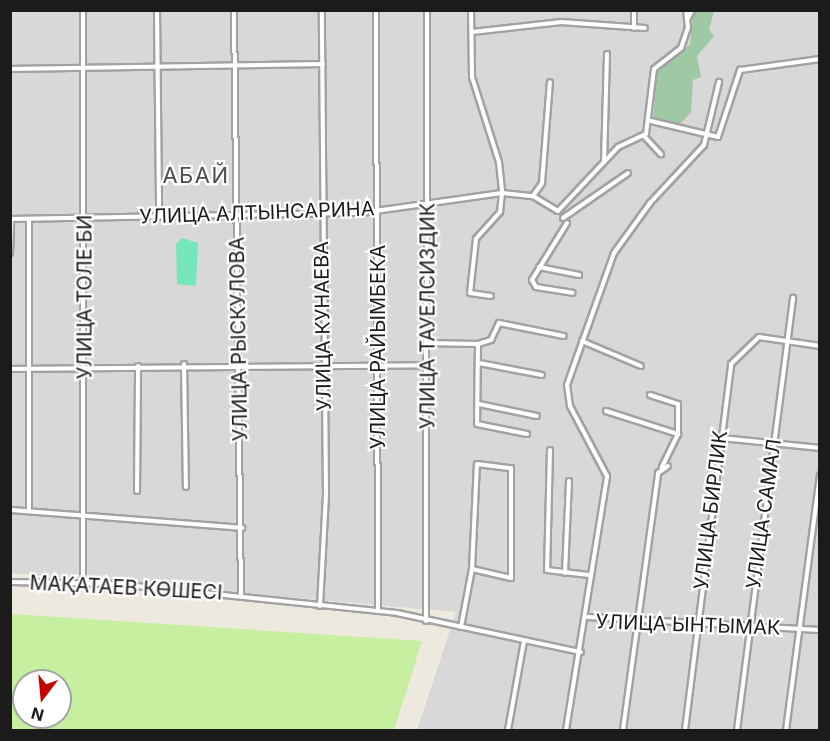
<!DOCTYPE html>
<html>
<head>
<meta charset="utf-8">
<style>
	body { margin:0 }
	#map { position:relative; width:830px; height:741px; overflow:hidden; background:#eee9df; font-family:Inter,sans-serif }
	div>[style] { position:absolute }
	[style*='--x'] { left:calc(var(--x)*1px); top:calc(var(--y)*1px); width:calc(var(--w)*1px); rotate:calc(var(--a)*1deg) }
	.residential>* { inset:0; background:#d9d8d8 }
	.grass>* { inset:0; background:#c6ef9f }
	.cemetery>* { inset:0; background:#9ec9a4 }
	.pitch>* { inset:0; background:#74e6ba }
	.roads { filter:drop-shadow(2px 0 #a2a2a2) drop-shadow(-2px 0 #a2a2a2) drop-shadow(0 2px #a2a2a2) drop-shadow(0 -2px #a2a2a2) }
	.minor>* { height:4px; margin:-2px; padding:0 2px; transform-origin:2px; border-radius:2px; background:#fff }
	span { translate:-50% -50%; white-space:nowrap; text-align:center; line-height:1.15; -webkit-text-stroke:4.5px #fff; paint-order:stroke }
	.street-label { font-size:20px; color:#1b1b1b }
	.quarter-label { font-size:22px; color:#4e4e4e; letter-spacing:1.5px }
	.frame { position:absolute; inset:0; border:12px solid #1b1b1b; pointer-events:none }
	.north { position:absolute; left:12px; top:669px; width:60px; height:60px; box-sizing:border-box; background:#fff; border:2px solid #a4a4a4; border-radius:50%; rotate:196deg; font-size:16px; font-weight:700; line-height:24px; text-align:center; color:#1b1b1b }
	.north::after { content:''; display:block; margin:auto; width:21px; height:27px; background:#c60001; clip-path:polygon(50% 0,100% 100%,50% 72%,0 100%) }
</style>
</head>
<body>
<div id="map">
	<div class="residential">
		<div style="clip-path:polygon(10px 11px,819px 11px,819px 730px,417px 730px,456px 612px,11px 573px)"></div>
	</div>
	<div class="grass">
		<div style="clip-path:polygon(evenodd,11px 614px,422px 641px,394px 730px,11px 730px,11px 614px,24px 681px,60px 681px,60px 717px,24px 717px,24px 681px)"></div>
	</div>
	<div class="cemetery">
		<div style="clip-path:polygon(694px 11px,714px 11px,709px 30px,714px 36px,697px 56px,701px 77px,693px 80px,691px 112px,679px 125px,653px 120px,657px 73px,690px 44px)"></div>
	</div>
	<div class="pitch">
		<div style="clip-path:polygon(182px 238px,198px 243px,196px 286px,177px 284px,176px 244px)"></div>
	</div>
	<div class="roads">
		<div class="minor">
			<div style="--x:83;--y:10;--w:574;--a:90"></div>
			<div style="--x:157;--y:10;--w:206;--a:89.4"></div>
			<div style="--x:234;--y:10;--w:586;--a:89.32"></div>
			<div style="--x:376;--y:10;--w:601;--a:89.81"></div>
			<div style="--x:471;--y:10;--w:67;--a:89.1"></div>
			<div style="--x:472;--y:77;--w:89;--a:72.4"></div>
			<div style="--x:499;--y:162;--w:31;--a:84"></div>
			<div style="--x:502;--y:193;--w:19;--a:96"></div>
			<div style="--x:500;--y:212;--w:36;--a:132"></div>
			<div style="--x:476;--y:239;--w:54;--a:96.3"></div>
			<div style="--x:470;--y:293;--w:21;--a:8"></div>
			<div style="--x:634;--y:10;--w:18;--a:90"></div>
			<div style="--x:688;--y:18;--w:9;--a:-63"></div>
			<div style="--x:472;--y:32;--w:90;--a:-6.4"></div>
			<div style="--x:561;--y:22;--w:84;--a:4.1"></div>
			<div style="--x:10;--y:69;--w:313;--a:-0.9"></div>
			<div style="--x:651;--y:121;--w:69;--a:13.4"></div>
			<div style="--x:718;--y:137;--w:71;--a:-71.8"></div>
			<div style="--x:740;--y:70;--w:81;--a:-7.8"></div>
			<div style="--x:644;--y:136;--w:25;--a:47"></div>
			<div style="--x:604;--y:162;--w:108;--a:-88.4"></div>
			<div style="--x:533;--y:196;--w:16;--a:-55"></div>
			<div style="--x:542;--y:183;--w:101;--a:-85.5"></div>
			<div style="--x:563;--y:218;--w:79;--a:-34.7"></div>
			<div style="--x:10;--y:219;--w:351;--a:-1"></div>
			<div style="--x:361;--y:213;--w:142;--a:-8.1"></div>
			<div style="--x:502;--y:193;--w:31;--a:6"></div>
			<div style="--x:533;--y:196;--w:29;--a:31"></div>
			<div style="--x:558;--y:211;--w:88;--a:-46.8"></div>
			<div style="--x:618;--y:147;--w:31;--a:-25"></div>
			<div style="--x:646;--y:134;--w:65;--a:-83"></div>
			<div style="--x:654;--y:69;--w:34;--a:-38"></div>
			<div style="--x:681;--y:48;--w:21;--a:-71"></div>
			<div style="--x:688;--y:28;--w:18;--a:-96"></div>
			<div style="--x:29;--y:219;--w:292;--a:90"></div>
			<div style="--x:567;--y:223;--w:67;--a:121.6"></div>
			<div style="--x:532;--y:280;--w:8;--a:60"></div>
			<div style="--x:536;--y:287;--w:37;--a:9"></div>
			<div style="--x:10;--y:253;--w:34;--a:-88"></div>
			<div style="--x:539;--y:267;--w:41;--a:11.3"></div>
			<div style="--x:582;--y:341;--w:64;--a:23"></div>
			<div style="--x:427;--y:343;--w:51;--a:1.1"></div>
			<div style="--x:478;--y:344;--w:80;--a:90.7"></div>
			<div style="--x:477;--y:424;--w:51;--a:11.3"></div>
			<div style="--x:478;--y:344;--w:14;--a:-17"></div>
			<div style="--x:491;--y:340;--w:19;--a:-65"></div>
			<div style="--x:499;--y:323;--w:66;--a:11.3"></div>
			<div style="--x:479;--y:363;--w:64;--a:10.8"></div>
			<div style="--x:184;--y:364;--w:123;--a:89.1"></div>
			<div style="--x:10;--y:369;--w:418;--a:-0.5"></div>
			<div style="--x:650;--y:395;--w:29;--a:18"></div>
			<div style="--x:678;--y:404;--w:30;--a:90"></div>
			<div style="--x:479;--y:404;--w:59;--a:11.7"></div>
			<div style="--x:606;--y:411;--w:76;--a:17.7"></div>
			<div style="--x:678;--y:434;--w:37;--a:116"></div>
			<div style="--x:721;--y:438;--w:100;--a:5.8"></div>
			<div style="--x:550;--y:450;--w:120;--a:91.4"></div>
			<div style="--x:547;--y:570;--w:42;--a:6.8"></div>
			<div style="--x:137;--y:491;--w:125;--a:-89.5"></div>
			<div style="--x:10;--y:510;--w:233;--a:4.4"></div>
			<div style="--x:565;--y:573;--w:92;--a:-87.5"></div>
			<div style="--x:10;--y:582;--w:107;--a:1.1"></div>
			<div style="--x:117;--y:584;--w:281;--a:5.9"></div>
			<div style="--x:397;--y:613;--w:188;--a:12"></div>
			<div style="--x:320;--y:606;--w:112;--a:-86.9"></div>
			<div style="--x:326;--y:494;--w:484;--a:-90.5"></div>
			<div style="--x:588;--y:617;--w:232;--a:3.2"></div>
			<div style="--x:426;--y:621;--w:611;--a:-89.91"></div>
			<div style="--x:461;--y:627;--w:59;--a:-79.3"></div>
			<div style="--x:472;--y:569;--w:105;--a:-87.3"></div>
			<div style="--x:477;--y:464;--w:34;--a:7"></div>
			<div style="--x:511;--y:468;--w:110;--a:90"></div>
			<div style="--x:511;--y:578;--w:40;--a:-167"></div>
			<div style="--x:508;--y:730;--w:90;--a:-79.8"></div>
			<div style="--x:566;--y:730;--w:257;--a:-80.8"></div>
			<div style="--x:607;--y:476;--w:79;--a:-117.9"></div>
			<div style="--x:570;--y:406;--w:21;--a:-98"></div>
			<div style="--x:567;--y:385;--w:140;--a:-70.4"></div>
			<div style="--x:614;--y:253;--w:62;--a:-54.2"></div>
			<div style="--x:650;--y:203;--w:79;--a:-47"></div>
			<div style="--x:704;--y:145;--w:65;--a:-76.6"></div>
			<div style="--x:623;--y:730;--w:259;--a:-82.2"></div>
			<div style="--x:658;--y:473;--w:12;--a:-35"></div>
			<div style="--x:685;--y:730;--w:369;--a:-82.8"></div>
			<div style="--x:731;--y:364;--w:39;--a:-44"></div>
			<div style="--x:759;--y:337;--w:62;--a:8.4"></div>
			<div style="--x:737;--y:730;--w:436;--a:-82.6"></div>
			<div style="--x:786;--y:730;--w:257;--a:-82.4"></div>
		</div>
	</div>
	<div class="street-label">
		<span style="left:257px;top:213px;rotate:-2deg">УЛИЦА АЛТЫНСАРИНА</span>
		<span style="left:85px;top:297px;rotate:-90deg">УЛИЦА ТОЛЕ БИ</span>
		<span style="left:428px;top:316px;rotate:-90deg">УЛИЦА ТАУЕЛСИЗДИК</span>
		<span style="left:323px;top:326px;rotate:-91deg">УЛИЦА КУНАЕВА</span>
		<span style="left:239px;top:339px;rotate:-91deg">УЛИЦА РЫСКУЛОВА</span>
		<span style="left:378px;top:347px;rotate:-90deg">УЛИЦА РАЙЫМБЕКА</span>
		<span style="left:711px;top:510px;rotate:-83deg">УЛИЦА БИРЛИК</span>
		<span style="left:764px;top:514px;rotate:-82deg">УЛИЦА САМАЛ</span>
		<span style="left:126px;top:588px;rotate:3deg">МАҚАТАЕВ КӨШЕСІ</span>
		<span style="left:688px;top:625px;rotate:2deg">УЛИЦА ЫНТЫМАК</span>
	</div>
	<div class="quarter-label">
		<span style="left:196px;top:176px">АБАЙ</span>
	</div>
	<div class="frame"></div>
	<div class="north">N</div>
</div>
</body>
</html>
